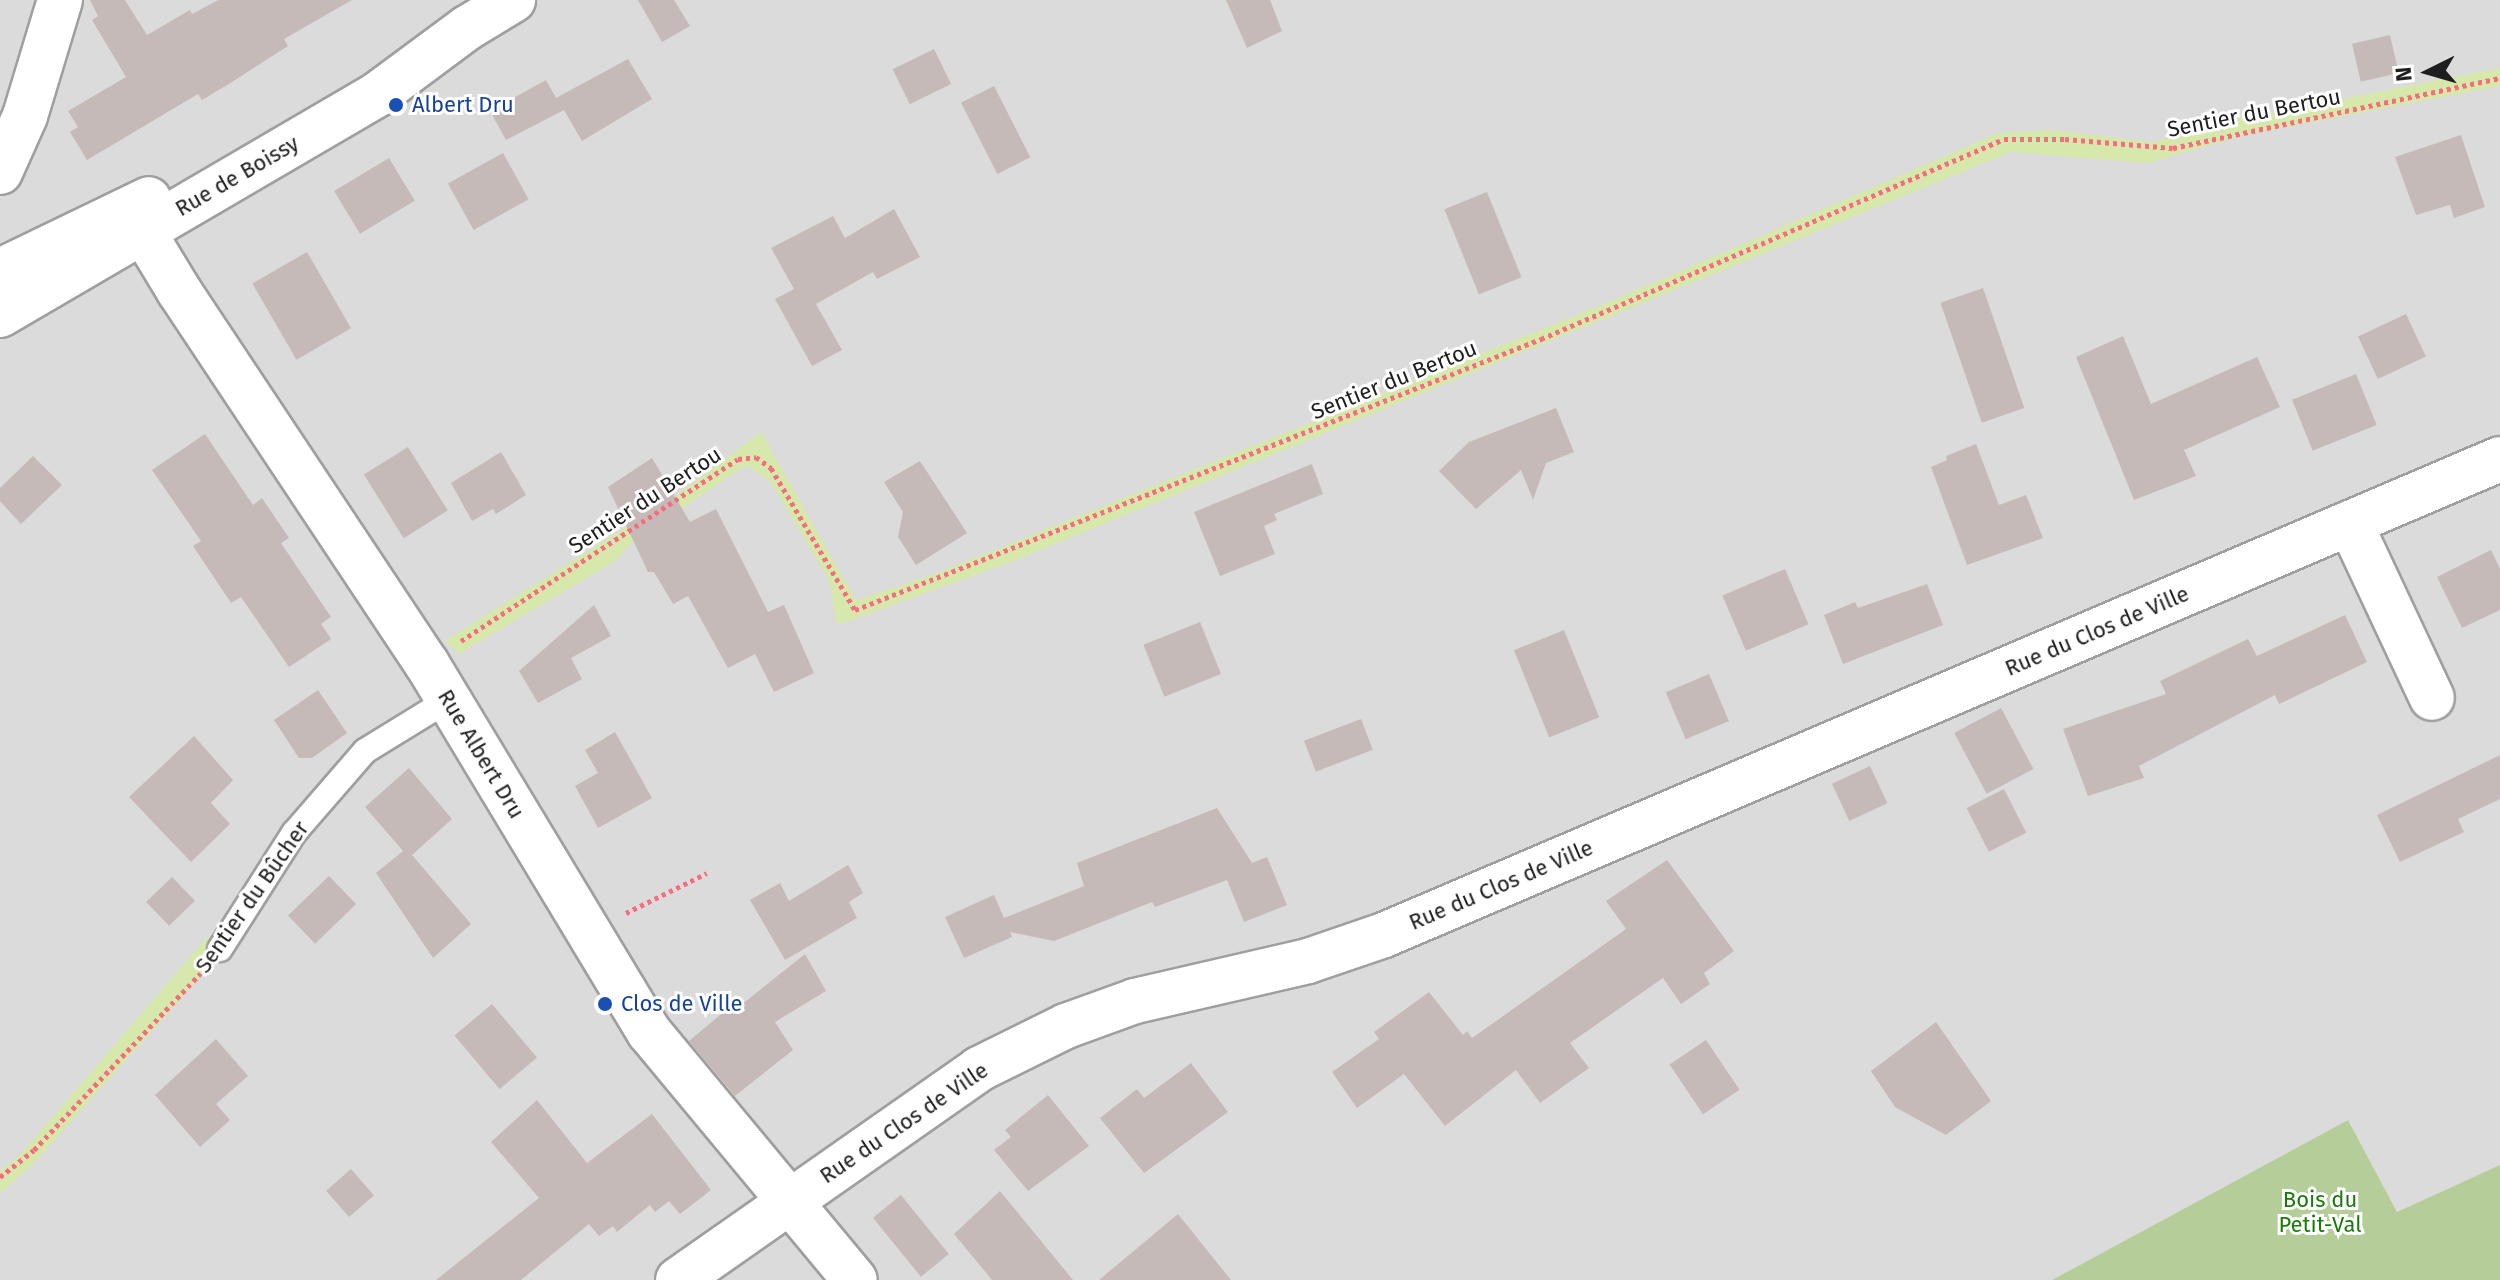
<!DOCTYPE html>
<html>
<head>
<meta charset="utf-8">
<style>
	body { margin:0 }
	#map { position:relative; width:2500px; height:1280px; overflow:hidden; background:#efe9e4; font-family:"Fira Sans",sans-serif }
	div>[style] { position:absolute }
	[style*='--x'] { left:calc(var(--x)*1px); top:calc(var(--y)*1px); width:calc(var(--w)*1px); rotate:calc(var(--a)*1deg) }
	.residential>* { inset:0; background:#dcdbdb }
	.grass>* { inset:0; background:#d6e8ab }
	.forest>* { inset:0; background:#b4cd99 }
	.building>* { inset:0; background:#c6bab8; transform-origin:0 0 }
	.path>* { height:5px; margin-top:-2.5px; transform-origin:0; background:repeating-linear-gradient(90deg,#f76d7d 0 4px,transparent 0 8px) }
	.roads { filter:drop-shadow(2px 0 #9f9f9f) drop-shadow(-2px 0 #9f9f9f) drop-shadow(0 2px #9f9f9f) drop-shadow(0 -2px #9f9f9f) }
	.service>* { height:24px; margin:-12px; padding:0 12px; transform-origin:12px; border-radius:12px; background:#fff }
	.minor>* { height:44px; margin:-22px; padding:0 22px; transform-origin:22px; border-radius:22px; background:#fff }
	.tertiary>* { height:44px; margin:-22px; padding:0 22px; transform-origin:22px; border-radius:22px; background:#fff }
	.dots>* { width:22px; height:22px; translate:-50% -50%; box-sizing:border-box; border:4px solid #fff; border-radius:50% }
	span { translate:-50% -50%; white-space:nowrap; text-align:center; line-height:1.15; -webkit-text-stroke:6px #fff; paint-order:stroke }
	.transit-label { font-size:22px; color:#164399 }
	.left { translate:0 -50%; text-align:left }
	.street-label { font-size:22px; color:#1e1e1e }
	.park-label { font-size:22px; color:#1c7a0d }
	.north { position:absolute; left:2388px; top:32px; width:80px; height:80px; -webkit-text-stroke:6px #fff; paint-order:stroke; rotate:265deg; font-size:22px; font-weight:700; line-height:32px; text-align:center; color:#1e1e1e }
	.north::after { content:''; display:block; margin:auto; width:28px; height:36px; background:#1e1e1e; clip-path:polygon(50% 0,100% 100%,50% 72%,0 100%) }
</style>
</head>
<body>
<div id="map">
	<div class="residential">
		<div style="clip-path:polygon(0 0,2500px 0,2500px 1165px,2397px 1212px,2348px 1120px,2052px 1280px,0 1280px)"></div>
	</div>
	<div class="grass">
		<div style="clip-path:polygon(2500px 68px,2500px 86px,2245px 135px,2148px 163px,2011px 152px,1011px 562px,837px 625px,829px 580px,770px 481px,748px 466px,738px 470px,633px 542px,612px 563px,459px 654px,445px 641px,677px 495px,761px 432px,856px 600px,935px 574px,1616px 299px,1998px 133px,2052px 130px,2153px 142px,2239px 119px)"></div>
		<div style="clip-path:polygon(209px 935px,219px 956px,34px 1163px,0 1193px,0 1171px,18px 1157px)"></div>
	</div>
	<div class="forest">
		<div style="clip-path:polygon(2348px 1120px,2397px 1212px,2500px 1165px,2500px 1280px,2052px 1280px)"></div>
	</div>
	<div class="building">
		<div style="clip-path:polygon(90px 0,125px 0,147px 35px,190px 10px,192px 14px,218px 0,352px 0,284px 39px,288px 46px,232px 82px,202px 100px,198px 94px,87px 160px,70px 132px,78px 127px,68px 111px,126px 77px,92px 20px,98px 16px)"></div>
		<div style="clip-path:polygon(638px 0,674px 0,690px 26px,662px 42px)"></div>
		<div style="clip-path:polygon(1226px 0,1270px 0,1282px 31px,1247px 48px)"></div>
		<div style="left:2390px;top:35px;width:39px;height:39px;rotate:77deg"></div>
		<div style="left:934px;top:49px;width:39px;height:46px;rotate:64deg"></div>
		<div style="clip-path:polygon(628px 59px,652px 99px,582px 141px,564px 110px,506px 140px,490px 111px,546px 80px,559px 103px,556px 98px)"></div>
		<div style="left:994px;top:86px;width:80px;height:37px;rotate:63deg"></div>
		<div style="clip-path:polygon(2461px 135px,2485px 207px,2454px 218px,2450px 205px,2416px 215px,2395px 157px)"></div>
		<div style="left:503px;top:153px;width:53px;height:63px;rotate:61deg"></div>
		<div style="left:389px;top:158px;width:50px;height:64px;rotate:59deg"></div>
		<div style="left:1487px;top:192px;width:92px;height:46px;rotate:68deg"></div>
		<div style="clip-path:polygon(894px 209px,920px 257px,877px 279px,873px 272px,816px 304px,842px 350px,812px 366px,775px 299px,794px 289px,771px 248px,833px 216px,845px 238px)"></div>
		<div style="left:307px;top:252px;width:88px;height:63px;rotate:60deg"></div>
		<div style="left:1983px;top:288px;width:127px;height:45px;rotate:71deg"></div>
		<div style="left:2406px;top:314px;width:47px;height:53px;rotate:65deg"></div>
		<div style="clip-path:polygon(2123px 336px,2151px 404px,2257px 357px,2280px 407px,2184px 450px,2196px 476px,2134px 500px,2076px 357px)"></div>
		<div style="left:2356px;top:374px;width:55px;height:69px;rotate:68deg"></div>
		<div style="clip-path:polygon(1556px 408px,1574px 452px,1546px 463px,1533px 500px,1521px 470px,1476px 509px,1439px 471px,1469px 442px)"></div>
		<div style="clip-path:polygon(205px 434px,253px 505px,262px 498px,289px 538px,281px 543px,331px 617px,321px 624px,331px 639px,289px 667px,241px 597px,231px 603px,193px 546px,201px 541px,152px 470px)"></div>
		<div style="clip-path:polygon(1976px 444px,1999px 505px,2026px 495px,2043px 538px,1967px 565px,1931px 467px,1947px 460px,1946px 456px)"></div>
		<div style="left:408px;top:447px;width:75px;height:52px;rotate:58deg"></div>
		<div style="clip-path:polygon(501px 452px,526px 495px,496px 514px,493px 509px,472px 521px,451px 483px)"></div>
		<div style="clip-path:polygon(33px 456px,62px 485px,21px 524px,0 501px,0 488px)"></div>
		<div style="clip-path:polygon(652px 458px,690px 522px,716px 509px,768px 612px,784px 605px,814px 673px,774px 692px,755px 654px,728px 668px,688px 596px,673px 604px,654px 572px,648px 572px,608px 487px)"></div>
		<div style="clip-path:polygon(920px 461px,967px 533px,916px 565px,898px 537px,903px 512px,884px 482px)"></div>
		<div style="clip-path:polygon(1312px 464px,1323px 494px,1274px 514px,1277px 520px,1264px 526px,1275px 554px,1220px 576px,1194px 512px)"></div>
		<div style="clip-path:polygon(2491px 550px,2500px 569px,2500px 610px,2462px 628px,2437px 577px)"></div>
		<div style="left:1785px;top:569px;width:60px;height:68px;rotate:67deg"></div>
		<div style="clip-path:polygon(1927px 584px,1943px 625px,1843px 664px,1824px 615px,1855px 602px,1858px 608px)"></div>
		<div style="clip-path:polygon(594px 605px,611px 636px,571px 658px,582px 679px,538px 703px,519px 671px)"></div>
		<div style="clip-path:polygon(2345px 615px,2367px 662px,2279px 704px,2275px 695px,2139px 766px,2144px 778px,2088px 796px,2063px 729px,2166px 694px,2160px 681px,2248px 639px,2257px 656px)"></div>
		<div style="left:1200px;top:622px;width:56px;height:61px;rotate:68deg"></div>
		<div style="left:1564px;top:630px;width:94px;height:54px;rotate:68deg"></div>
		<div style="left:1709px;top:674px;width:51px;height:47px;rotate:67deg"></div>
		<div style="clip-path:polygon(318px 690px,347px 733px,312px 758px,299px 758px,274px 720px)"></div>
		<div style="left:2001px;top:708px;width:69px;height:53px;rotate:62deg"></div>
		<div style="left:1361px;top:719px;width:33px;height:61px;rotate:69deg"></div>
		<div style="clip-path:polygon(615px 732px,652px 798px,598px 828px,575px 786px,598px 773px,585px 750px)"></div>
		<div style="clip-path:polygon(194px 736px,233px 780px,211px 803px,230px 824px,191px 862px,129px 797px)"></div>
		<div style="clip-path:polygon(2500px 755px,2500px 799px,2458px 819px,2464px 832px,2400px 862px,2377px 815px)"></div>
		<div style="left:1870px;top:766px;width:41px;height:42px;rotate:65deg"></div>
		<div style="clip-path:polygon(409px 768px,452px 819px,412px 855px,471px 924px,433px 958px,376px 873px,403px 851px,365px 807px)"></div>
		<div style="left:2004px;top:789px;width:49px;height:42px;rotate:63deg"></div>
		<div style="clip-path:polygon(1217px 808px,1252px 863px,1267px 857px,1287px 905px,1244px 922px,1227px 880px,1155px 907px,1152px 902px,1054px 941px,1010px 932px,1012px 937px,964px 958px,945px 917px,994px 895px,1004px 918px,1084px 886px,1077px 863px)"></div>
		<div style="clip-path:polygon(1667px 860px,1734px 951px,1704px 973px,1710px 984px,1681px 1004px,1663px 978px,1570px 1043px,1589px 1068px,1540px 1103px,1516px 1070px,1445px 1126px,1404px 1074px,1357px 1108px,1332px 1072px,1379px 1039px,1374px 1032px,1429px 992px,1463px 1035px,1467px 1031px,1472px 1038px,1626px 929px,1606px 901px)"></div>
		<div style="clip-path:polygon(848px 865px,863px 893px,849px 902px,857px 918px,785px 960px,750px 900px,780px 883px,789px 901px)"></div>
		<div style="left:329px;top:876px;width:39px;height:57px;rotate:46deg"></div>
		<div style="left:172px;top:877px;width:33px;height:36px;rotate:46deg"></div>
		<div style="clip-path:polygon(805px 954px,826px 991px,775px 1022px,793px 1050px,735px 1096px,689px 1041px,726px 1010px,731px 1013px)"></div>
		<div style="left:492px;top:1004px;width:70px;height:49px;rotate:50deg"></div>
		<div style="clip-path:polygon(1936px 1022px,1991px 1101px,1946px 1135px,1895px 1107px,1871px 1071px)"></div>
		<div style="clip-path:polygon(216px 1039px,248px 1076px,216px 1104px,230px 1120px,200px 1147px,155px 1095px)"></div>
		<div style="left:1706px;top:1040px;width:60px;height:44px;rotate:56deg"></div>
		<div style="clip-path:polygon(1191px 1063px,1228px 1112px,1144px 1173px,1100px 1118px,1137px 1089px,1144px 1098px)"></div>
		<div style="clip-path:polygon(1048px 1095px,1089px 1146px,1028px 1191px,994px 1150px,1011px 1137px,1005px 1130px)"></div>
		<div style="clip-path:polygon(537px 1100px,587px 1163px,652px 1114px,711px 1190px,680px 1214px,669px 1201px,655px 1212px,650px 1205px,617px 1232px,613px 1226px,599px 1236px,589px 1224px,521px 1280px,436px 1280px,539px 1198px,491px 1142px)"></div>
		<div style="left:351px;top:1169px;width:35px;height:33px;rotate:49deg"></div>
		<div style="clip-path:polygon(1000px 1191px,1073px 1280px,992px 1280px,954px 1234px)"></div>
		<div style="left:901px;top:1195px;width:76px;height:36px;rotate:51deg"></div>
		<div style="clip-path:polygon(1178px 1214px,1231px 1280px,1099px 1280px)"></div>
	</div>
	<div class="path">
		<div style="--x:461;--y:641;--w:331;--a:-33.3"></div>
		<div style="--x:738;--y:459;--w:18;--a:-6"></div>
		<div style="--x:756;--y:457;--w:19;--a:36"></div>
		<div style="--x:771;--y:468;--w:165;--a:59.4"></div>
		<div style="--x:855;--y:610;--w:738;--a:-21.56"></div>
		<div style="--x:1541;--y:339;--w:504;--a:-23.36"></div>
		<div style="--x:2004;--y:139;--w:61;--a:0"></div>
		<div style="--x:2065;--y:139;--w:108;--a:4.8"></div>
		<div style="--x:2173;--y:148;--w:334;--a:-12.1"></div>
		<div style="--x:626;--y:913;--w:90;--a:-26.3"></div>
		<div style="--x:0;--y:1177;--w:43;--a:-38.5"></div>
		<div style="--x:34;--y:1150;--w:243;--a:-46.7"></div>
	</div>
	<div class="roads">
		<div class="service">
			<div style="--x:220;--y:949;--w:138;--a:-57.5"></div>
			<div style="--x:294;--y:833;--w:108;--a:-49.1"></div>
			<div style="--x:365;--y:751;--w:97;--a:-31.6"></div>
		</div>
		<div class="minor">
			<div style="--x:0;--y:172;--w:61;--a:-65.9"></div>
			<div style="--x:25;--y:116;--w:121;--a:-73.2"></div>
			<div style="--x:130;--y:210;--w:95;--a:58.8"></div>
			<div style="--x:179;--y:291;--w:448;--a:56.4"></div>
			<div style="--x:427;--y:664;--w:430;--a:58.9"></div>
			<div style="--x:649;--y:1032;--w:322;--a:50.3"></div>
			<div style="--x:2350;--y:523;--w:193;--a:64.9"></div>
			<div style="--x:678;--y:1280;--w:368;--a:-35"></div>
			<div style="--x:979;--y:1069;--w:97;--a:-26.3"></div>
			<div style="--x:1066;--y:1026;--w:73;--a:-19.9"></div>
			<div style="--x:1135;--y:1001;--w:178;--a:-13"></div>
			<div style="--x:1308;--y:961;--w:80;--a:-18.9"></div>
			<div style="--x:1384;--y:935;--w:1213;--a:-23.1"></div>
		</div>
		<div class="tertiary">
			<div style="--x:0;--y:271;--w:165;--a:-25.8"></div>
			<div style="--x:0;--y:315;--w:438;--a:-30.3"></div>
			<div style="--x:378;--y:94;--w:111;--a:-36.6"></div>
			<div style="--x:467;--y:28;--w:54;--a:-31.3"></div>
		</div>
	</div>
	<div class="dots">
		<div style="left:396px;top:105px;background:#1a4fb4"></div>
		<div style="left:605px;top:1004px;background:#1a4fb4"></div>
	</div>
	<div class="transit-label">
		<span class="left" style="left:412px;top:105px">Albert Dru</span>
		<span class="left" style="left:621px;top:1004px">Clos de Ville</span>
	</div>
	<div class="street-label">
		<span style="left:2254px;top:113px;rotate:-11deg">Sentier du Bertou</span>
		<span style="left:237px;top:176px;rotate:-30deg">Rue de Boissy</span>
		<span style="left:1394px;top:380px;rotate:-22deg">Sentier du Bertou</span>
		<span style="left:645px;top:500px;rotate:-33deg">Sentier du Bertou</span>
		<span style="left:2097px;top:631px;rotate:-23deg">Rue du Clos de Ville</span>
		<span style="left:481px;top:754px;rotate:59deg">Rue Albert Dru</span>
		<span style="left:1501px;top:885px;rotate:-23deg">Rue du Clos de Ville</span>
		<span style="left:252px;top:897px;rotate:-55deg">Sentier du Bûcher</span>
		<span style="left:904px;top:1123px;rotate:-34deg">Rue du Clos de Ville</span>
	</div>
	<div class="park-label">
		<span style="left:2320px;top:1212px">Bois du<br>Petit-Val</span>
	</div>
	<div class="north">N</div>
</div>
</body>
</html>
